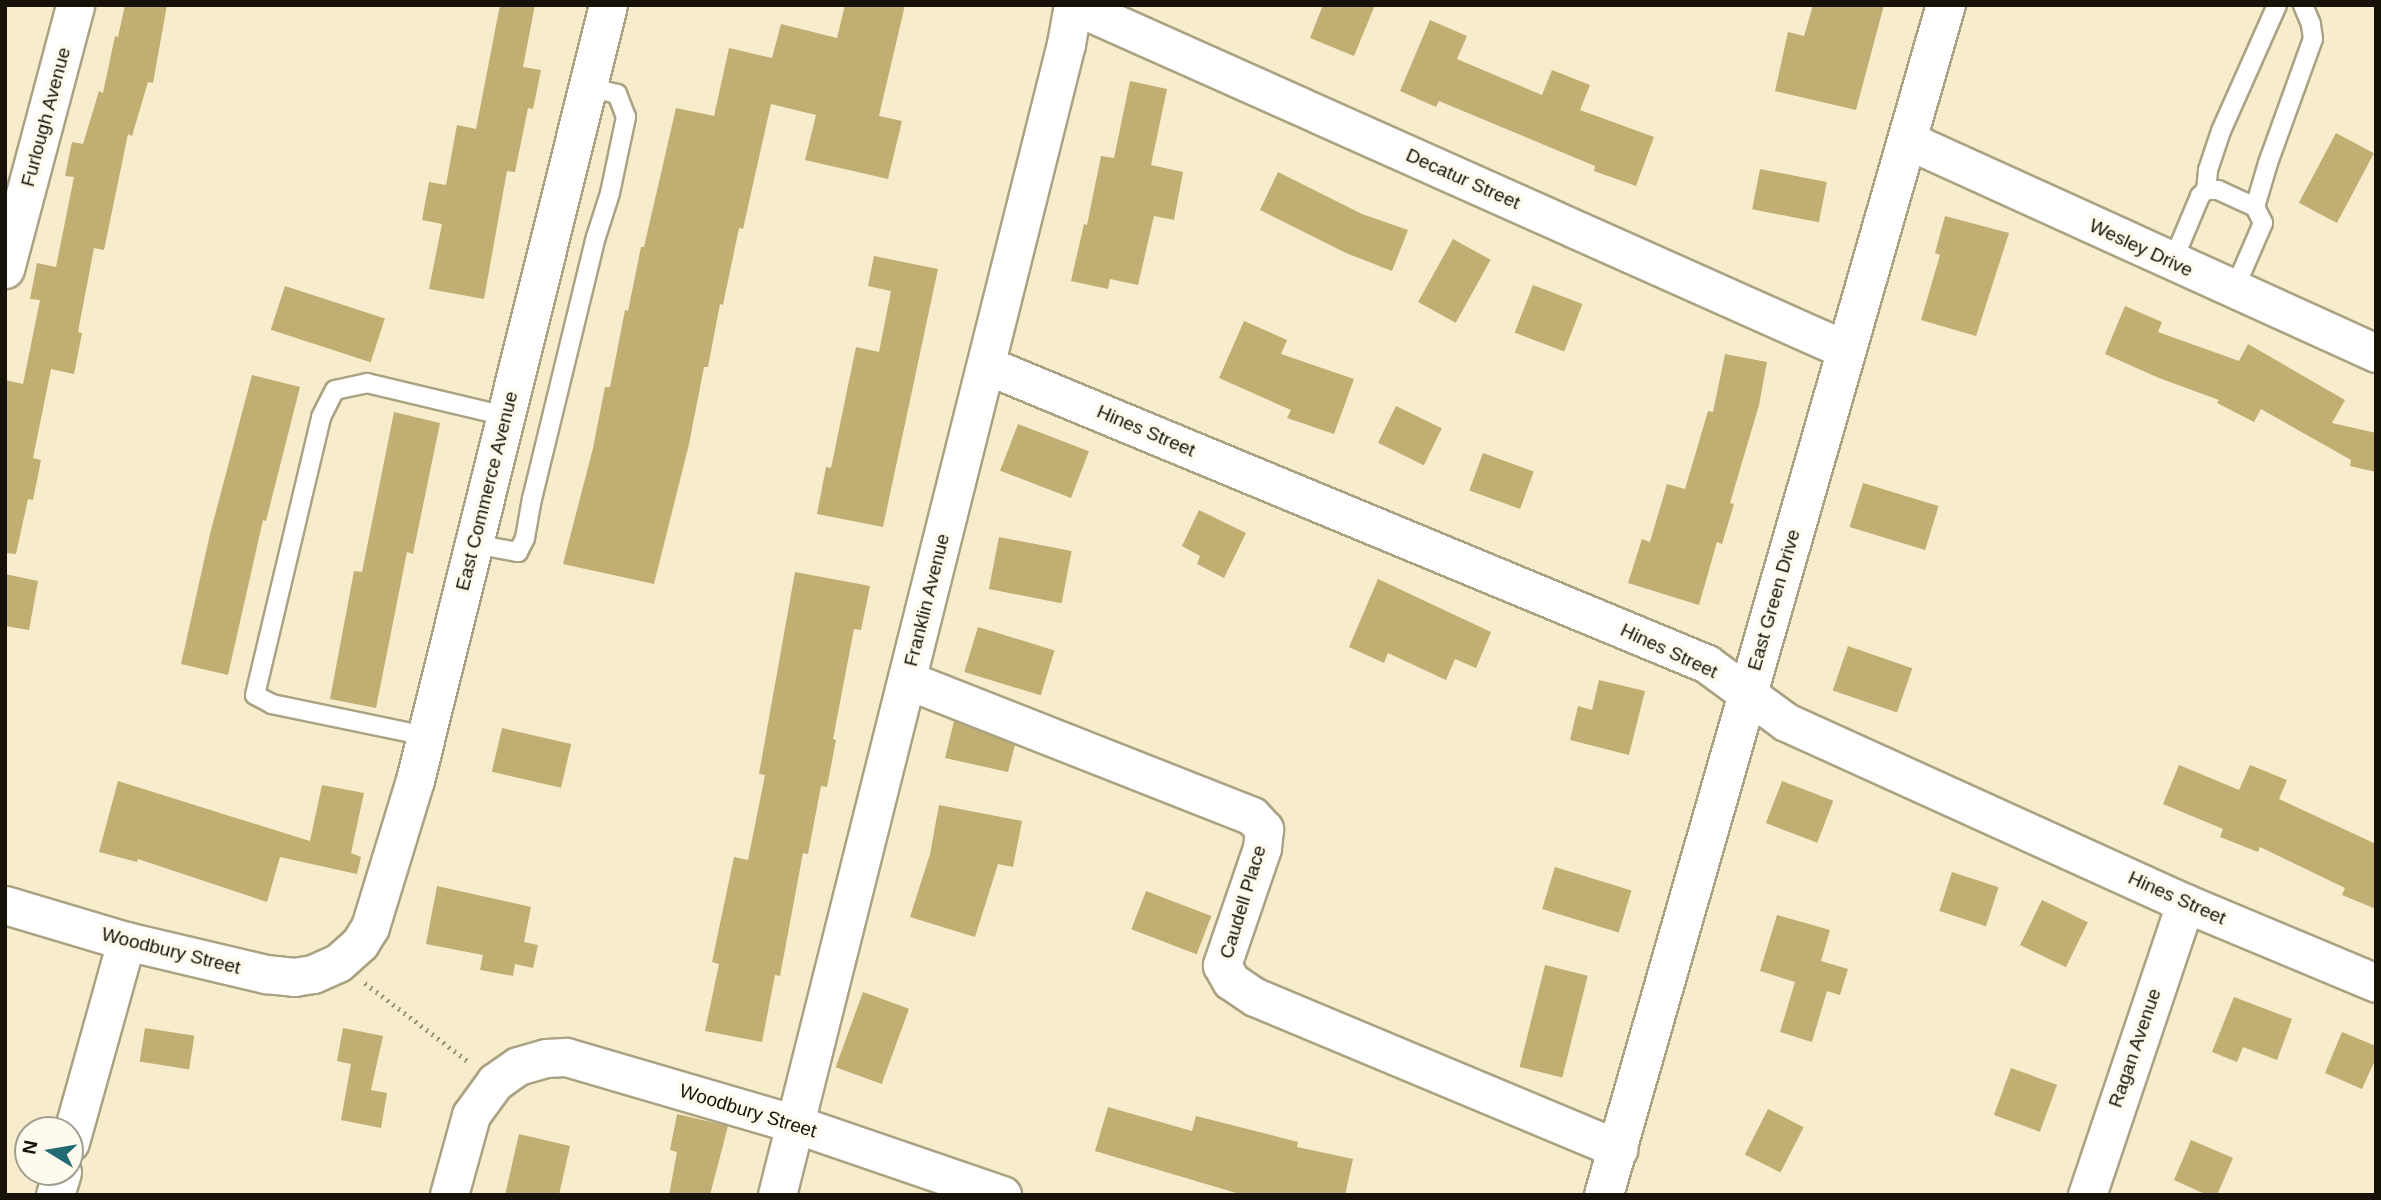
<!DOCTYPE html>
<html>
<head>
<meta charset="utf-8">
<style>
	body { margin:0 }
	#map { position:relative; width:2381px; height:1200px; overflow:hidden; background:#f7edcc; font-family:Arial,sans-serif }
	div>[style] { position:absolute }
	[style*='--x'] { left:calc(var(--x)*1px); top:calc(var(--y)*1px); width:calc(var(--w)*1px); rotate:calc(var(--a)*1deg) }
	.building>* { inset:0; background:#c1ae73; transform-origin:0 0 }
	.path>* { height:4.5px; margin-top:-2.25px; transform-origin:0; background:repeating-linear-gradient(90deg,#9b937b 0 2px,transparent 0 7px) }
	.roads { filter:drop-shadow(2px 0 #aba283) drop-shadow(-2px 0 #aba283) drop-shadow(0 2px #aba283) drop-shadow(0 -2px #aba283) }
	.lane>* { height:18px; margin:-9px; padding:0 9px; transform-origin:9px; border-radius:9px; background:#fff }
	.street>* { height:37px; margin:-18.5px; padding:0 18.5px; transform-origin:18.5px; border-radius:18.5px; background:#fff }
	.secondary>* { height:38px; margin:-19px; padding:0 19px; transform-origin:19px; border-radius:19px; background:#fff }
	span { translate:-50% -50%; white-space:nowrap; text-align:center; line-height:1.15; -webkit-text-stroke:7px #fefaed; paint-order:stroke }
	.street-label { font-size:19px; color:#161207 }
	.frame { position:absolute; inset:0; border:7px solid #161207; pointer-events:none }
	.north { position:absolute; left:14px; top:1116px; width:70px; height:70px; box-sizing:border-box; background:#fefaed; border:2px solid #a19d91; border-radius:50%; rotate:281deg; font-size:19px; font-weight:700; line-height:28px; text-align:center; color:#161207 }
	.north::after { content:''; display:block; margin:auto; width:24px; height:32px; background:#206a74; clip-path:polygon(50% 0,100% 100%,50% 72%,0 100%) }
</style>
</head>
<body>
<div id="map">
	<div class="building">
		<div style="clip-path:polygon(125px 5px,167px 5px,153px 83px,148px 82px,132px 136px,128px 134px,104px 250px,94px 248px,78px 332px,82px 333px,74px 374px,51px 369px,33px 458px,41px 460px,33px 500px,28px 499px,16px 554px,5px 553px,5px 380px,23px 384px,40px 300px,30px 299px,37px 263px,56px 267px,74px 177px,65px 176px,72px 142px,83px 144px,99px 91px,103px 93px,115px 36px,118px 37px)"></div>
		<div style="clip-path:polygon(500px 5px,535px 5px,523px 67px,541px 70px,533px 109px,528px 108px,515px 172px,507px 171px,484px 299px,429px 289px,442px 224px,422px 220px,429px 182px,446px 185px,457px 125px,476px 129px)"></div>
		<div style="clip-path:polygon(845px 5px,905px 5px,879px 116px,902px 121px,888px 179px,805px 160px,816px 115px,771px 104px,743px 229px,739px 228px,723px 305px,720px 304px,708px 367px,704px 367px,689px 444px,654px 584px,563px 564px,593px 448px,605px 387px,610px 387px,625px 310px,628px 311px,641px 247px,644px 247px,676px 108px,714px 116px,729px 48px,772px 58px,781px 24px,837px 38px)"></div>
		<div style="clip-path:polygon(1323px 5px,1375px 5px,1354px 56px,1310px 38px)"></div>
		<div style="clip-path:polygon(1813px 5px,1884px 5px,1856px 110px,1775px 91px,1788px 32px,1804px 36px)"></div>
		<div style="clip-path:polygon(1430px 20px,1467px 36px,1457px 59px,1542px 95px,1552px 70px,1590px 85px,1580px 110px,1654px 137px,1636px 186px,1594px 171px,1595px 166px,1439px 101px,1436px 107px,1400px 91px)"></div>
		<div style="clip-path:polygon(1130px 81px,1167px 89px,1151px 165px,1183px 172px,1174px 220px,1154px 216px,1138px 285px,1110px 279px,1108px 289px,1071px 281px,1084px 224px,1087px 225px,1101px 156px,1114px 158px)"></div>
		<div style="left:2336px;top:133px;width:43px;height:79px;rotate:28deg"></div>
		<div style="left:1760px;top:169px;width:68px;height:41px;rotate:11deg"></div>
		<div style="clip-path:polygon(1278px 172px,1362px 214px,1408px 230px,1392px 271px,1346px 253px,1260px 210px)"></div>
		<div style="clip-path:polygon(1945px 216px,2009px 233px,1976px 336px,1921px 320px,1940px 255px,1935px 253px)"></div>
		<div style="left:1453px;top:239px;width:43px;height:72px;rotate:29deg"></div>
		<div style="clip-path:polygon(874px 256px,938px 269px,883px 527px,817px 514px,826px 467px,831px 468px,856px 347px,879px 352px,891px 291px,868px 286px)"></div>
		<div style="left:1533px;top:285px;width:53px;height:51px;rotate:21deg"></div>
		<div style="left:285px;top:286px;width:105px;height:46px;rotate:18deg"></div>
		<div style="clip-path:polygon(2125px 306px,2162px 322px,2158px 332px,2239px 361px,2248px 344px,2345px 400px,2332px 423px,2376px 433px,2376px 472px,2350px 466px,2351px 460px,2261px 409px,2254px 422px,2217px 403px,2219px 400px,2159px 378px,2105px 354px)"></div>
		<div style="clip-path:polygon(1244px 321px,1287px 340px,1281px 354px,1354px 379px,1334px 434px,1287px 418px,1291px 410px,1219px 378px)"></div>
		<div style="clip-path:polygon(1725px 354px,1767px 362px,1759px 405px,1730px 503px,1734px 504px,1722px 544px,1717px 542px,1699px 605px,1628px 583px,1642px 539px,1650px 542px,1667px 484px,1685px 489px,1708px 411px,1713px 412px)"></div>
		<div style="clip-path:polygon(252px 375px,300px 387px,266px 521px,263px 520px,228px 675px,181px 664px,210px 534px)"></div>
		<div style="left:1396px;top:406px;width:51px;height:41px;rotate:26deg"></div>
		<div style="clip-path:polygon(394px 412px,440px 423px,413px 554px,407px 552px,376px 708px,330px 699px,354px 571px,362px 572px)"></div>
		<div style="left:1018px;top:424px;width:76px;height:50px;rotate:21deg"></div>
		<div style="left:1483px;top:453px;width:54px;height:40px;rotate:20deg"></div>
		<div style="left:1863px;top:483px;width:79px;height:46px;rotate:17deg"></div>
		<div style="clip-path:polygon(1199px 510px,1246px 533px,1224px 578px,1197px 564px,1200px 556px,1182px 546px)"></div>
		<div style="left:999px;top:537px;width:74px;height:53px;rotate:11deg"></div>
		<div style="clip-path:polygon(795px 572px,870px 586px,861px 630px,854px 629px,833px 739px,836px 740px,827px 787px,821px 786px,808px 854px,803px 853px,780px 976px,775px 975px,762px 1042px,705px 1031px,719px 964px,712px 962px,734px 857px,748px 860px,765px 775px,759px 774px)"></div>
		<div style="clip-path:polygon(5px 574px,38px 581px,29px 630px,5px 626px)"></div>
		<div style="clip-path:polygon(1378px 579px,1491px 632px,1476px 668px,1455px 659px,1446px 680px,1388px 653px,1384px 663px,1349px 647px)"></div>
		<div style="left:978px;top:627px;width:80px;height:47px;rotate:17deg"></div>
		<div style="left:1848px;top:646px;width:68px;height:47px;rotate:19deg"></div>
		<div style="clip-path:polygon(1599px 680px,1645px 691px,1629px 755px,1570px 740px,1578px 706px,1592px 710px)"></div>
		<div style="clip-path:polygon(954px 721px,1015px 745px,1008px 772px,945px 758px)"></div>
		<div style="left:502px;top:728px;width:71px;height:45px;rotate:13deg"></div>
		<div style="clip-path:polygon(2179px 765px,2239px 790px,2250px 765px,2287px 780px,2279px 799px,2376px 844px,2376px 909px,2342px 895px,2345px 888px,2260px 847px,2258px 852px,2220px 837px,2223px 829px,2163px 804px)"></div>
		<div style="clip-path:polygon(118px 781px,310px 841px,322px 785px,364px 793px,351px 853px,361px 857px,357px 874px,280px 857px,267px 902px,138px 859px,137px 862px,99px 852px)"></div>
		<div style="left:1782px;top:781px;width:55px;height:45px;rotate:21deg"></div>
		<div style="clip-path:polygon(939px 805px,1022px 821px,1013px 867px,998px 864px,975px 937px,910px 917px,930px 854px)"></div>
		<div style="left:1555px;top:867px;width:80px;height:44px;rotate:17deg"></div>
		<div style="left:1952px;top:872px;width:49px;height:41px;rotate:18deg"></div>
		<div style="clip-path:polygon(437px 886px,531px 907px,524px 942px,538px 945px,533px 968px,515px 964px,513px 976px,480px 970px,483px 955px,426px 944px)"></div>
		<div style="left:1146px;top:891px;width:70px;height:41px;rotate:21deg"></div>
		<div style="left:2042px;top:900px;width:51px;height:50px;rotate:26deg"></div>
		<div style="clip-path:polygon(1777px 915px,1830px 930px,1821px 961px,1848px 969px,1840px 995px,1827px 991px,1812px 1042px,1780px 1032px,1795px 982px,1760px 971px)"></div>
		<div style="left:1545px;top:965px;width:44px;height:105px;rotate:14deg"></div>
		<div style="left:863px;top:992px;width:49px;height:80px;rotate:20deg"></div>
		<div style="clip-path:polygon(2234px 997px,2292px 1019px,2277px 1060px,2243px 1047px,2237px 1062px,2212px 1052px)"></div>
		<div style="left:145px;top:1028px;width:50px;height:34px;rotate:9deg"></div>
		<div style="clip-path:polygon(343px 1028px,383px 1036px,371px 1090px,387px 1093px,381px 1128px,341px 1120px,351px 1064px,337px 1061px)"></div>
		<div style="clip-path:polygon(2342px 1032px,2376px 1046px,2376px 1058px,2362px 1089px,2325px 1073px)"></div>
		<div style="left:2011px;top:1068px;width:49px;height:50px;rotate:20deg"></div>
		<div style="clip-path:polygon(1108px 1107px,1192px 1131px,1196px 1116px,1298px 1142px,1297px 1147px,1353px 1159px,1345px 1195px,1243px 1195px,1095px 1151px)"></div>
		<div style="left:1768px;top:1109px;width:40px;height:51px;rotate:27deg"></div>
		<div style="clip-path:polygon(677px 1114px,728px 1126px,710px 1195px,669px 1195px,677px 1152px,670px 1150px)"></div>
		<div style="clip-path:polygon(519px 1134px,570px 1146px,559px 1195px,505px 1195px)"></div>
		<div style="clip-path:polygon(2191px 1140px,2233px 1158px,2217px 1195px,2207px 1195px,2174px 1180px)"></div>
	</div>
	<div class="path">
		<div style="--x:365;--y:983;--w:131;--a:37.2"></div>
	</div>
	<div class="roads">
		<div class="lane">
			<div style="--x:2206;--y:190;--w:20;--a:-84"></div>
			<div style="--x:2208;--y:170;--w:41;--a:-71.6"></div>
			<div style="--x:2221;--y:131;--w:138;--a:-66"></div>
			<div style="--x:2255;--y:207;--w:46;--a:-73.5"></div>
			<div style="--x:2268;--y:163;--w:132;--a:-70.1"></div>
			<div style="--x:2313;--y:39;--w:15;--a:-98"></div>
			<div style="--x:2311;--y:24;--w:21;--a:-113"></div>
			<div style="--x:2172;--y:263;--w:73;--a:-67.3"></div>
			<div style="--x:2200;--y:196;--w:8;--a:-45"></div>
			<div style="--x:2206;--y:190;--w:12;--a:0"></div>
			<div style="--x:2218;--y:190;--w:41;--a:24.7"></div>
			<div style="--x:2255;--y:207;--w:18;--a:63"></div>
			<div style="--x:2263;--y:223;--w:73;--a:113.4"></div>
			<div style="--x:474;--y:544;--w:45;--a:10.3"></div>
			<div style="--x:518;--y:552;--w:16;--a:-63"></div>
			<div style="--x:525;--y:538;--w:40;--a:-80"></div>
			<div style="--x:532;--y:499;--w:270;--a:-76.3"></div>
			<div style="--x:596;--y:237;--w:46;--a:-72.3"></div>
			<div style="--x:610;--y:193;--w:78;--a:-78.1"></div>
			<div style="--x:626;--y:117;--w:25;--a:-111"></div>
			<div style="--x:617;--y:94;--w:29;--a:-166"></div>
			<div style="--x:426;--y:736;--w:157;--a:-168.3"></div>
			<div style="--x:272;--y:704;--w:19;--a:-152"></div>
			<div style="--x:255;--y:695;--w:286;--a:-76.6"></div>
			<div style="--x:321;--y:417;--w:30;--a:-63"></div>
			<div style="--x:335;--y:390;--w:33;--a:-12"></div>
			<div style="--x:367;--y:383;--w:143;--a:13.4"></div>
		</div>
		<div class="street">
			<div style="--x:1081;--y:5;--w:8;--a:45"></div>
			<div style="--x:1087;--y:11;--w:831;--a:24.07"></div>
			<div style="--x:1907;--y:140;--w:515;--a:24.43"></div>
			<div style="--x:5;--y:269;--w:273;--a:-75.1"></div>
			<div style="--x:986;--y:365;--w:781;--a:22.52"></div>
			<div style="--x:1707;--y:664;--w:98;--a:36.3"></div>
			<div style="--x:1786;--y:722;--w:438;--a:24.4"></div>
			<div style="--x:2185;--y:903;--w:207;--a:22.7"></div>
			<div style="--x:907;--y:680;--w:371;--a:21.5"></div>
			<div style="--x:1252;--y:816;--w:18;--a:47"></div>
			<div style="--x:1264;--y:829;--w:19;--a:96"></div>
			<div style="--x:1262;--y:848;--w:124;--a:108.9"></div>
			<div style="--x:1222;--y:965;--w:18;--a:61"></div>
			<div style="--x:1231;--y:981;--w:29;--a:34"></div>
			<div style="--x:1255;--y:997;--w:394;--a:22.7"></div>
			<div style="--x:5;--y:905;--w:126;--a:16.6"></div>
			<div style="--x:126;--y:941;--w:144;--a:13.3"></div>
			<div style="--x:266;--y:974;--w:28;--a:6"></div>
			<div style="--x:294;--y:977;--w:19;--a:-9"></div>
			<div style="--x:313;--y:974;--w:27;--a:-24"></div>
			<div style="--x:338;--y:963;--w:30;--a:-42"></div>
			<div style="--x:360;--y:943;--w:19;--a:-58"></div>
			<div style="--x:370;--y:927;--w:154;--a:-73"></div>
			<div style="--x:415;--y:780;--w:799;--a:-76.02"></div>
			<div style="--x:70;--y:1142;--w:209;--a:-74.4"></div>
			<div style="--x:55;--y:1195;--w:24;--a:-73"></div>
			<div style="--x:449;--y:1195;--w:83;--a:-74.6"></div>
			<div style="--x:471;--y:1115;--w:41;--a:-54"></div>
			<div style="--x:495;--y:1082;--w:28;--a:-35"></div>
			<div style="--x:518;--y:1066;--w:29;--a:-16"></div>
			<div style="--x:546;--y:1058;--w:20;--a:-3"></div>
			<div style="--x:566;--y:1057;--w:239;--a:16.3"></div>
			<div style="--x:795;--y:1124;--w:219;--a:18.9"></div>
			<div style="--x:777;--y:1195;--w:1187;--a:-75.91"></div>
			<div style="--x:1066;--y:44;--w:40;--a:-80"></div>
			<div style="--x:2087;--y:1195;--w:308;--a:-71.4"></div>
		</div>
		<div class="secondary">
			<div style="--x:1604;--y:1195;--w:1238;--a:-73.97"></div>
		</div>
	</div>
	<div class="street-label">
		<span style="left:46px;top:117px;rotate:-75deg">Furlough Avenue</span>
		<span style="left:1463px;top:179px;rotate:24deg">Decatur Street</span>
		<span style="left:2141px;top:248px;rotate:25deg">Wesley Drive</span>
		<span style="left:1146px;top:431px;rotate:23deg">Hines Street</span>
		<span style="left:487px;top:491px;rotate:-76deg">East Commerce Avenue</span>
		<span style="left:927px;top:600px;rotate:-76deg">Franklin Avenue</span>
		<span style="left:1774px;top:600px;rotate:-74deg">East Green Drive</span>
		<span style="left:1669px;top:651px;rotate:25deg">Hines Street</span>
		<span style="left:2177px;top:898px;rotate:24deg">Hines Street</span>
		<span style="left:1243px;top:902px;rotate:-73deg">Caudell Place</span>
		<span style="left:171px;top:951px;rotate:14deg">Woodbury Street</span>
		<span style="left:2135px;top:1048px;rotate:-71deg">Ragan Avenue</span>
		<span style="left:748px;top:1111px;rotate:17deg">Woodbury Street</span>
	</div>
	<div class="frame"></div>
	<div class="north">N</div>
</div>
</body>
</html>
